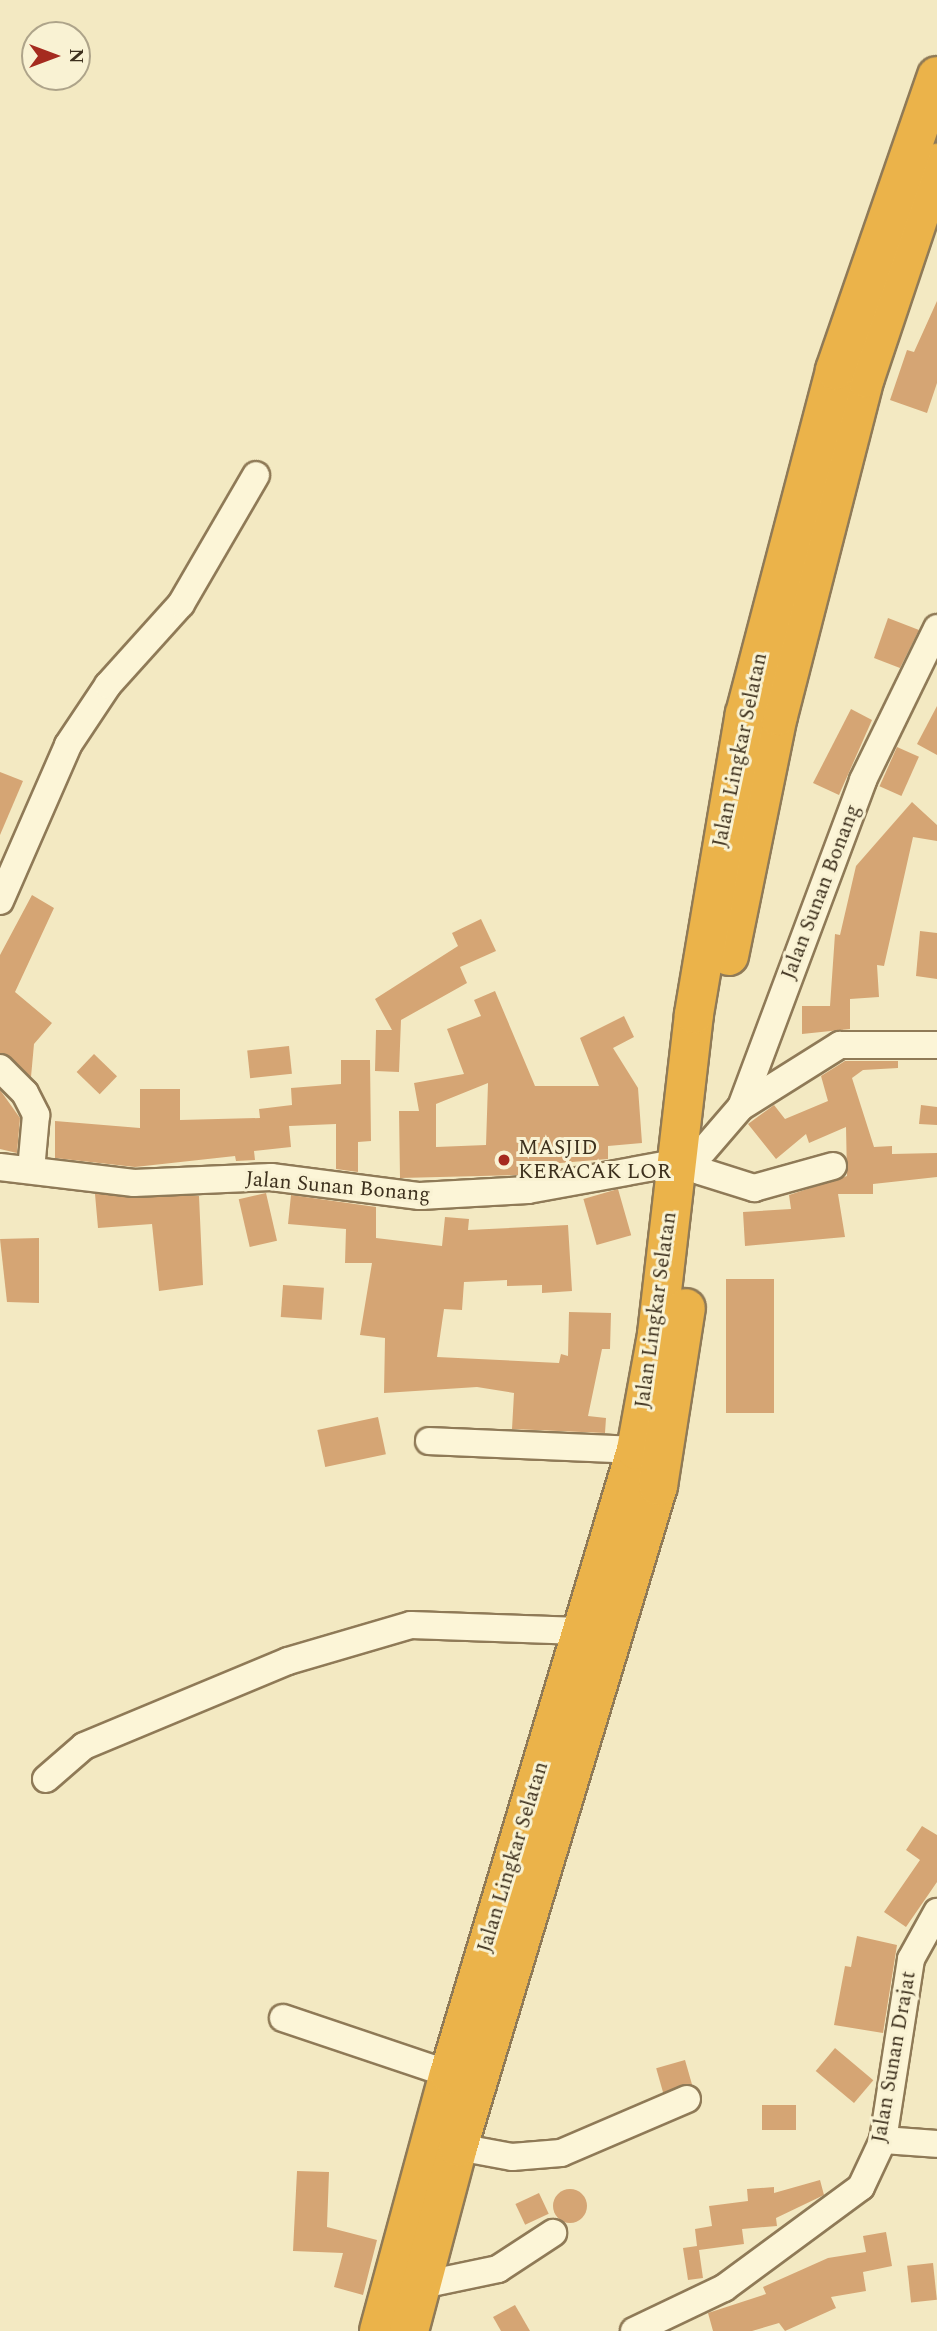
<!DOCTYPE html>
<html>
<head>
<meta charset="utf-8">
<style>
	body { margin:0 }
	#map { position:relative; width:937px; height:2331px; overflow:hidden; background:#f3e9c2; font-family:Spectral,serif }
	div>[style] { position:absolute }
	[style*='--x'] { left:calc(var(--x)*1px); top:calc(var(--y)*1px); width:calc(var(--w)*1px); rotate:calc(var(--a)*1deg) }
	.building>* { inset:0; background:#d5a574; transform-origin:0 0 }
	.round { border-radius:50% }
	.roads { filter:drop-shadow(2px 0 #8f7a57) drop-shadow(-2px 0 #8f7a57) drop-shadow(0 2px #8f7a57) drop-shadow(0 -2px #8f7a57) }
	.minor>* { height:26px; margin:-13px; padding:0 13px; transform-origin:13px; border-radius:13px; background:#fcf5d7 }
	.highway>* { height:38px; margin:-19px; padding:0 19px; transform-origin:19px; border-radius:19px; background:#ebb34a }
	.dots>* { width:19px; height:19px; translate:-50% -50%; box-sizing:border-box; border:4px solid #f9f2d3; border-radius:50% }
	span { translate:-50% -50%; white-space:nowrap; text-align:center; line-height:1.15; -webkit-text-stroke:6px #f9f2d3; paint-order:stroke }
	.street-label { font-size:21px; color:#3d301d }
	.poi-label { font-size:21px; color:#3d301d }
	.left { translate:0 -50%; text-align:left }
	.north { position:absolute; left:21px; top:21px; width:70px; height:70px; box-sizing:border-box; background:#f9f2d3; border:2px solid #aea48a; border-radius:50%; rotate:90deg; font-size:19px; font-weight:700; line-height:28px; text-align:center; color:#3d301d }
	.north::after { content:''; display:block; margin:auto; width:24px; height:32px; background:#a52b1f; clip-path:polygon(50% 0,100% 100%,50% 72%,0 100%) }
</style>
</head>
<body>
<div id="map">
	<div class="building">
		<div style="clip-path:polygon(937px 301px,937px 383px,927px 413px,890px 400px,907px 350px,914px 352px)"></div>
		<div style="clip-path:polygon(888px 618px,919px 630px,900px 668px,874px 658px)"></div>
		<div style="clip-path:polygon(937px 706px,937px 755px,917px 744px)"></div>
		<div style="clip-path:polygon(851px 709px,872px 720px,839px 795px,813px 783px)"></div>
		<div style="left:897px;top:747px;width:24px;height:43px;rotate:24deg"></div>
		<div style="clip-path:polygon(0 772px,23px 781px,0 835px)"></div>
		<div style="clip-path:polygon(912px 802px,937px 825px,937px 841px,913px 837px,884px 966px,877px 965px,879px 997px,850px 999px,850px 1029px,802px 1034px,802px 1006px,830px 1006px,835px 934px,840px 935px,856px 866px)"></div>
		<div style="clip-path:polygon(32px 895px,54px 908px,15px 992px,52px 1023px,34px 1044px,31px 1077px,0 1053px,0 955px)"></div>
		<div style="clip-path:polygon(481px 919px,496px 951px,460px 967px,467px 983px,401px 1020px,399px 1072px,375px 1071px,376px 1030px,392px 1030px,375px 999px,458px 946px,452px 933px)"></div>
		<div style="clip-path:polygon(920px 931px,937px 933px,937px 979px,916px 976px)"></div>
		<div style="clip-path:polygon(evenodd,495px 991px,535px 1086px,599px 1086px,580px 1038px,624px 1016px,634px 1037px,613px 1048px,638px 1088px,642px 1143px,608px 1146px,608px 1159px,524px 1166px,523px 1175px,400px 1178px,399px 1111px,419px 1111px,414px 1083px,464px 1074px,447px 1029px,481px 1016px,474px 1000px,495px 991px,488px 1083px,486px 1145px,436px 1147px,436px 1104px,488px 1083px)"></div>
		<div style="left:289px;top:1046px;width:28px;height:42px;rotate:84deg"></div>
		<div style="left:94px;top:1054px;width:32px;height:25px;rotate:44deg"></div>
		<div style="clip-path:polygon(341px 1060px,370px 1060px,371px 1141px,358px 1142px,358px 1172px,336px 1169px,336px 1124px,289px 1126px,291px 1147px,254px 1151px,255px 1160px,236px 1161px,235px 1156px,135px 1167px,55px 1158px,55px 1121px,140px 1128px,140px 1089px,180px 1089px,180px 1120px,260px 1118px,259px 1109px,292px 1105px,291px 1088px,341px 1084px)"></div>
		<div style="clip-path:polygon(845px 1061px,898px 1061px,898px 1068px,863px 1070px,852px 1078px,874px 1147px,892px 1146px,892px 1154px,937px 1153px,937px 1177px,873px 1184px,873px 1194px,838px 1194px,845px 1237px,745px 1246px,743px 1212px,791px 1209px,789px 1195px,847px 1176px,846px 1127px,809px 1143px,806px 1134px,776px 1159px,748px 1124px,774px 1105px,785px 1119px,828px 1101px,821px 1076px)"></div>
		<div style="clip-path:polygon(0 1090px,20px 1118px,17px 1153px,0 1149px)"></div>
		<div style="clip-path:polygon(921px 1105px,937px 1107px,937px 1125px,919px 1124px)"></div>
		<div style="left:618px;top:1189px;width:48px;height:36px;rotate:74deg"></div>
		<div style="left:266px;top:1193px;width:49px;height:28px;rotate:77deg"></div>
		<div style="clip-path:polygon(95px 1194px,199px 1196px,203px 1285px,159px 1291px,152px 1224px,98px 1228px)"></div>
		<div style="clip-path:polygon(291px 1195px,376px 1207px,376px 1238px,442px 1246px,445px 1217px,469px 1219px,468px 1230px,568px 1225px,572px 1291px,542px 1293px,542px 1285px,507px 1286px,507px 1280px,464px 1282px,462px 1310px,444px 1309px,437px 1357px,559px 1363px,561px 1354px,568px 1356px,569px 1312px,611px 1313px,610px 1349px,602px 1349px,588px 1416px,606px 1418px,605px 1433px,512px 1429px,514px 1393px,477px 1387px,384px 1393px,385px 1338px,360px 1335px,372px 1263px,345px 1263px,346px 1229px,288px 1224px)"></div>
		<div style="clip-path:polygon(39px 1238px,39px 1303px,7px 1302px,0 1239px)"></div>
		<div style="left:726px;top:1279px;width:48px;height:134px"></div>
		<div style="left:283px;top:1285px;width:41px;height:32px;rotate:4deg"></div>
		<div style="left:378px;top:1417px;width:38px;height:62px;rotate:78deg"></div>
		<div style="clip-path:polygon(922px 1826px,937px 1835px,937px 1882px,906px 1927px,884px 1912px,920px 1860px,906px 1850px)"></div>
		<div style="clip-path:polygon(857px 1936px,897px 1945px,883px 2033px,834px 2025px,845px 1966px,851px 1967px)"></div>
		<div style="left:835px;top:2048px;width:50px;height:30px;rotate:40deg"></div>
		<div style="left:685px;top:2060px;width:26px;height:30px;rotate:74deg"></div>
		<div style="left:762px;top:2105px;width:34px;height:25px"></div>
		<div style="clip-path:polygon(297px 2171px,329px 2172px,327px 2227px,377px 2240px,363px 2295px,334px 2287px,343px 2253px,293px 2251px)"></div>
		<div style="clip-path:polygon(820px 2180px,824px 2195px,776px 2218px,777px 2226px,742px 2229px,744px 2244px,699px 2250px,703px 2278px,688px 2280px,683px 2248px,697px 2246px,695px 2229px,712px 2226px,709px 2206px,748px 2201px,747px 2189px,774px 2187px,774px 2193px)"></div>
		<div class="round" style="left:553px;top:2189px;width:34px;height:34px"></div>
		<div style="left:539px;top:2193px;width:23px;height:26px;rotate:65deg"></div>
		<div style="clip-path:polygon(886px 2232px,892px 2266px,863px 2272px,866px 2291px,831px 2297px,836px 2308px,785px 2331px,779px 2323px,752px 2331px,713px 2331px,708px 2313px,766px 2294px,763px 2287px,828px 2258px,866px 2252px,863px 2236px)"></div>
		<div style="left:933px;top:2263px;width:37px;height:26px;rotate:84deg"></div>
		<div style="clip-path:polygon(515px 2305px,530px 2331px,501px 2331px,493px 2317px)"></div>
	</div>
	<div class="roads">
		<div class="minor">
			<div style="--x:0;--y:901;--w:170;--a:-66.4"></div>
			<div style="--x:68;--y:745;--w:72;--a:-56.3"></div>
			<div style="--x:108;--y:685;--w:109;--a:-48"></div>
			<div style="--x:181;--y:604;--w:149;--a:-59.8"></div>
			<div style="--x:0;--y:1068;--w:35;--a:45"></div>
			<div style="--x:25;--y:1093;--w:25;--a:63"></div>
			<div style="--x:36;--y:1115;--w:55;--a:95.2"></div>
			<div style="--x:741;--y:1107;--w:117;--a:-32.1"></div>
			<div style="--x:840;--y:1045;--w:97;--a:0"></div>
			<div style="--x:703;--y:1151;--w:58;--a:-49.2"></div>
			<div style="--x:741;--y:1107;--w:349;--a:-69.5"></div>
			<div style="--x:863;--y:780;--w:169;--a:-64"></div>
			<div style="--x:0;--y:1167;--w:135;--a:6.8"></div>
			<div style="--x:134;--y:1183;--w:137;--a:-2.5"></div>
			<div style="--x:271;--y:1177;--w:150;--a:7.3"></div>
			<div style="--x:420;--y:1196;--w:108;--a:-3.2"></div>
			<div style="--x:528;--y:1190;--w:149;--a:-10.4"></div>
			<div style="--x:700;--y:1171;--w:57;--a:17.5"></div>
			<div style="--x:754;--y:1188;--w:82;--a:-15.6"></div>
			<div style="--x:429;--y:1441;--w:207;--a:2.5"></div>
			<div style="--x:46;--y:1779;--w:50;--a:-41"></div>
			<div style="--x:84;--y:1746;--w:221;--a:-22.6"></div>
			<div style="--x:288;--y:1661;--w:128;--a:-16.3"></div>
			<div style="--x:411;--y:1625;--w:169;--a:2"></div>
			<div style="--x:283;--y:2018;--w:175;--a:18.6"></div>
			<div style="--x:883;--y:2140;--w:54;--a:4.2"></div>
			<div style="--x:458;--y:2147;--w:55;--a:10.5"></div>
			<div style="--x:512;--y:2157;--w:49;--a:-4.7"></div>
			<div style="--x:561;--y:2153;--w:137;--a:-23.2"></div>
			<div style="--x:422;--y:2285;--w:78;--a:-11.9"></div>
			<div style="--x:498;--y:2269;--w:66;--a:-33.2"></div>
			<div style="--x:634;--y:2331;--w:100;--a:-25.5"></div>
			<div style="--x:724;--y:2288;--w:170;--a:-36.4"></div>
			<div style="--x:861;--y:2187;--w:52;--a:-64.9"></div>
			<div style="--x:883;--y:2140;--w:183;--a:-81.2"></div>
			<div style="--x:911;--y:1959;--w:54;--a:-61"></div>
		</div>
		<div class="highway">
			<div style="--x:729;--y:956;--w:245;--a:-78.5"></div>
			<div style="--x:778;--y:716;--w:349;--a:-75.6"></div>
			<div style="--x:865;--y:378;--w:227;--a:-71.5"></div>
			<div style="--x:379;--y:2331;--w:266;--a:-74.8"></div>
			<div style="--x:449;--y:2074;--w:651;--a:-73.32"></div>
			<div style="--x:636;--y:1450;--w:118;--a:-79.7"></div>
			<div style="--x:657;--y:1334;--w:322;--a:-83.4"></div>
			<div style="--x:694;--y:1014;--w:304;--a:-80.4"></div>
			<div style="--x:745;--y:714;--w:356;--a:-75.3"></div>
			<div style="--x:835;--y:370;--w:311;--a:-70.9"></div>
			<div style="--x:409;--y:2331;--w:190;--a:-75.1"></div>
			<div style="--x:458;--y:2147;--w:691;--a:-73.17"></div>
			<div style="--x:658;--y:1486;--w:180;--a:-81.1"></div>
		</div>
	</div>
	<div class="dots">
		<div style="left:504px;top:1160px;background:#a52b1f"></div>
	</div>
	<div class="street-label">
		<span style="left:740px;top:750px;rotate:-78deg">Jalan Lingkar Selatan</span>
		<span style="left:821px;top:892px;rotate:-69deg">Jalan Sunan Bonang</span>
		<span style="left:338px;top:1187px;rotate:5deg">Jalan Sunan Bonang</span>
		<span style="left:656px;top:1310px;rotate:-82deg">Jalan Lingkar Selatan</span>
		<span style="left:513px;top:1857px;rotate:-73deg">Jalan Lingkar Selatan</span>
		<span style="left:894px;top:2057px;rotate:-80deg">Jalan Sunan Drajat</span>
	</div>
	<div class="poi-label">
		<span class="left" style="left:518px;top:1160px">MASJID<br>KERACAK LOR</span>
	</div>
	<div class="north">N</div>
</div>
</body>
</html>
